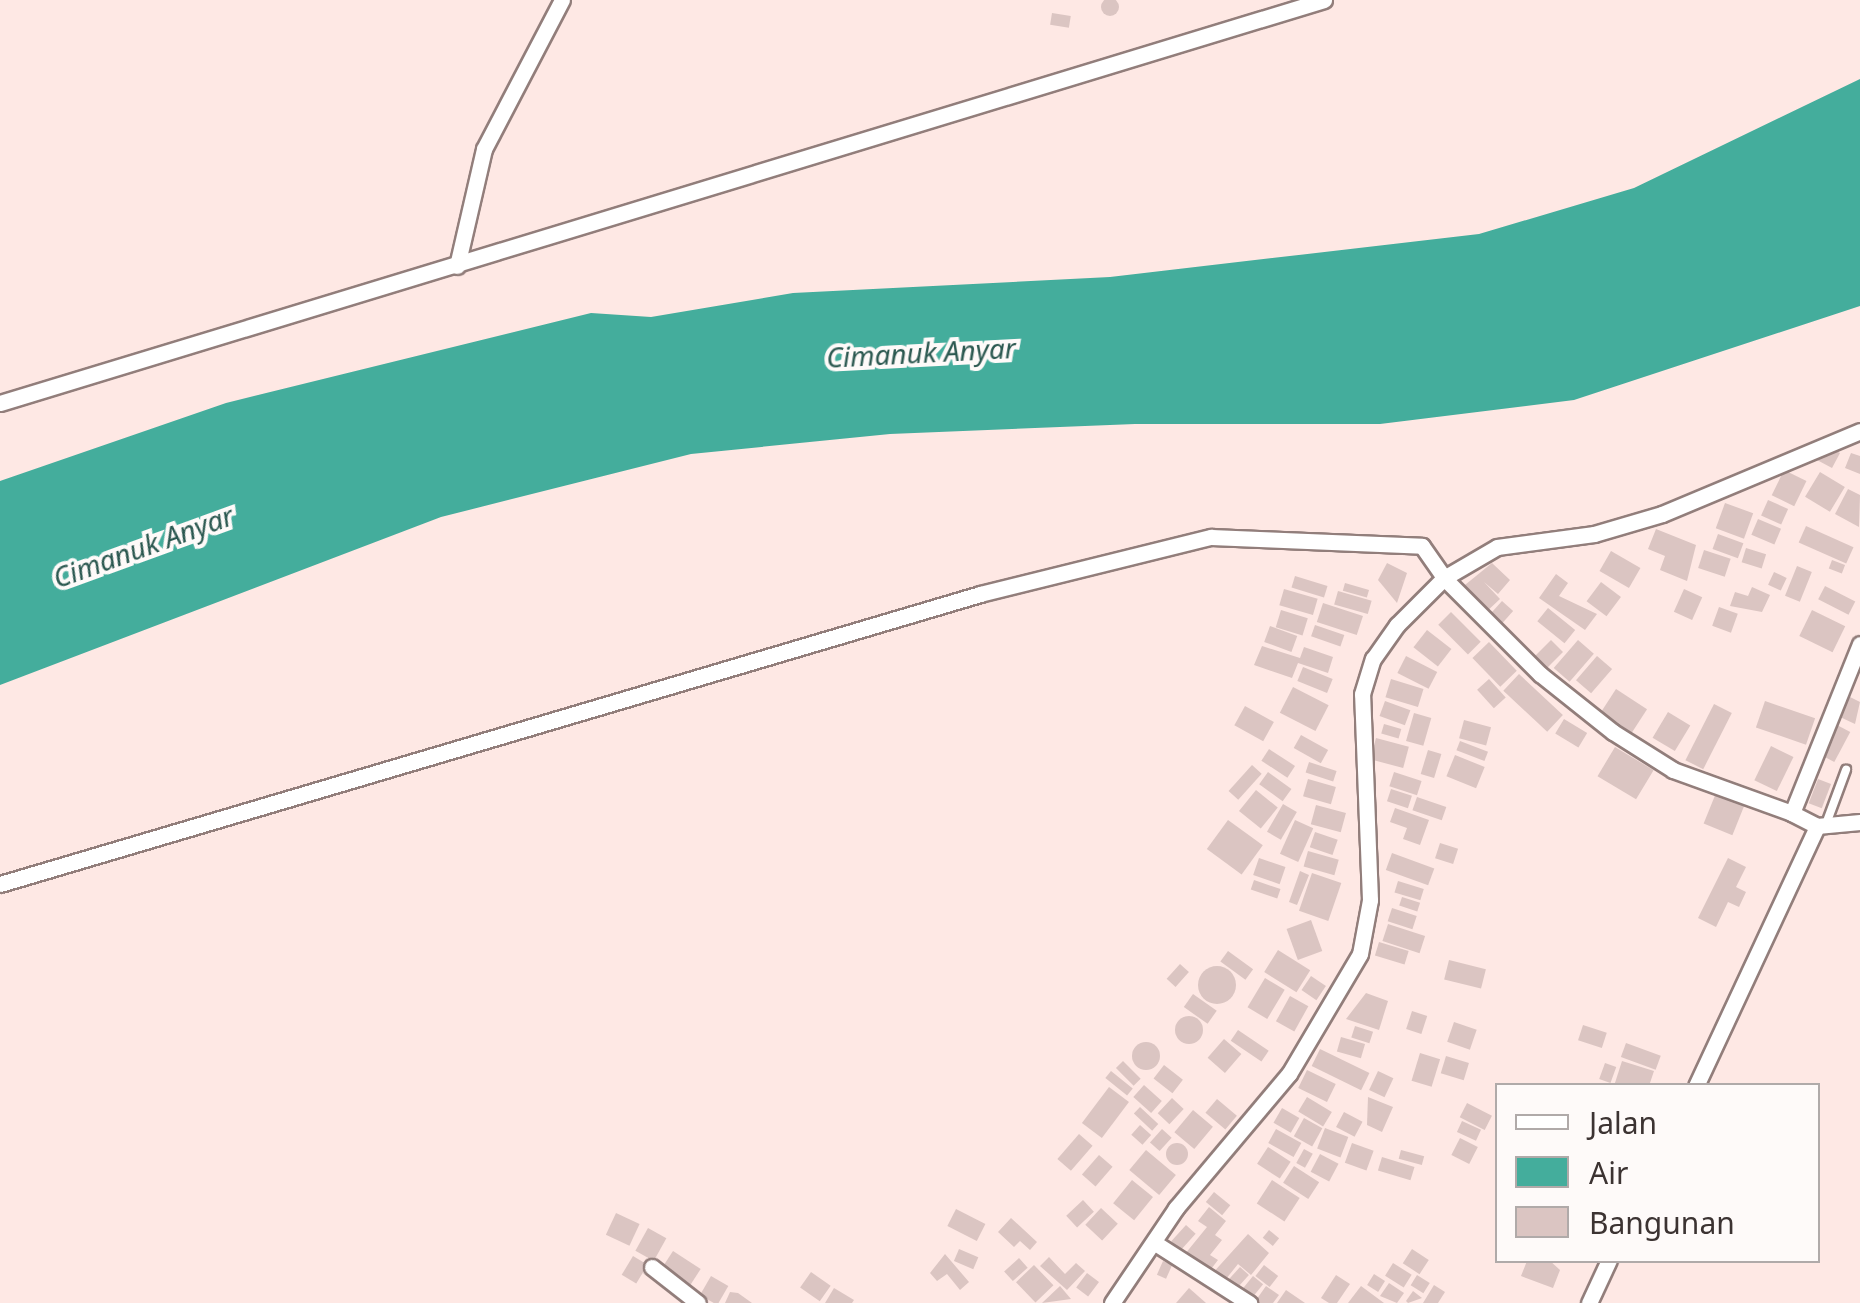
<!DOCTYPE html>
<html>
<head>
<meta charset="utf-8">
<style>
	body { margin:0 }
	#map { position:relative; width:1860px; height:1303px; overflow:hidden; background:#fee8e4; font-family:"Noto Sans",sans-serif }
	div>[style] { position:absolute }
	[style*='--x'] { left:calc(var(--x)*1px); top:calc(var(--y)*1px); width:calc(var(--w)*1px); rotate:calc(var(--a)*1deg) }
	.water>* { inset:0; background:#44ad9c }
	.building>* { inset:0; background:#dbc5c2; transform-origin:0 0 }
	.round { border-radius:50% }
	.roads { filter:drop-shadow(2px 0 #927e7b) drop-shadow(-2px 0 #927e7b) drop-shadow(0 2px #927e7b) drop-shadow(0 -2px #927e7b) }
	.lane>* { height:8px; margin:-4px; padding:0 4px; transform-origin:4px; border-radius:4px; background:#fff }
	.street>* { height:15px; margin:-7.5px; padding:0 7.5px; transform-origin:7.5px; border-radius:7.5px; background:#fff }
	span { translate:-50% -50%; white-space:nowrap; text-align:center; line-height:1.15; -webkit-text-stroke:8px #fefaf9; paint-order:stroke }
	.water-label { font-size:28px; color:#2b5850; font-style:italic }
	.legend { position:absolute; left:1495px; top:1083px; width:325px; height:180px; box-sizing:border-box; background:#fefaf9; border:2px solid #b0aaa9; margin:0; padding:12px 18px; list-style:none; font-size:30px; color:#3c3332 }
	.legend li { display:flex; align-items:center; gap:20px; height:50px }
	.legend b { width:50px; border:2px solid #b0aaa9 }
</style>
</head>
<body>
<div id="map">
	<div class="water">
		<div style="clip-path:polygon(1860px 79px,1860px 306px,1574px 400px,1380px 424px,1135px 424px,890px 434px,691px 454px,441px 517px,0 685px,0 481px,226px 403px,591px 313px,651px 317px,793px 293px,1110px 277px,1479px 234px,1634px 188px)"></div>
	</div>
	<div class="building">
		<div class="round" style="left:1101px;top:-2px;width:18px;height:18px"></div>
		<div style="left:1052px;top:13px;width:19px;height:12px;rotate:9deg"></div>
		<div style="left:1825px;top:445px;width:17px;height:17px;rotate:28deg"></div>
		<div style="clip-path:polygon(1851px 453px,1860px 456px,1860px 474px,1845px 468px)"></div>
		<div style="left:1784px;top:470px;width:25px;height:28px;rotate:26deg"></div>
		<div style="left:1820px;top:472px;width:29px;height:29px;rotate:31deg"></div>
		<div style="clip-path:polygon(1848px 489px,1860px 495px,1859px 527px,1835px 514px)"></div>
		<div style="left:1768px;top:500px;width:22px;height:17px;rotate:24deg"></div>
		<div style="left:1725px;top:503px;width:30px;height:27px;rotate:20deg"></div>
		<div style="left:1758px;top:519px;width:25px;height:17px;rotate:23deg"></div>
		<div style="left:1806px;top:526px;width:52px;height:18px;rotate:24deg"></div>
		<div style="clip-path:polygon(1656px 529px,1696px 545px,1687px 581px,1660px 570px,1665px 556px,1648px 549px)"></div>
		<div style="left:1718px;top:534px;width:27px;height:16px;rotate:20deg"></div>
		<div style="left:1746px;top:548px;width:21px;height:15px;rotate:17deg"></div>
		<div style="left:1704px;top:550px;width:28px;height:19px;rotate:18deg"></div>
		<div style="left:1611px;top:551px;width:34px;height:23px;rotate:30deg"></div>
		<div style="left:1832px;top:560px;width:14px;height:9px;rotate:21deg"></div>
		<div style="clip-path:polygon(1387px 563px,1407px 573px,1397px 603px,1378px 580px)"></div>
		<div style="clip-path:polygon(1492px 563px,1510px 580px,1498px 594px,1484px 582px,1500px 599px,1484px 614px,1460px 589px)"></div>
		<div style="left:1797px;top:566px;width:16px;height:32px;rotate:22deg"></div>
		<div style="left:1774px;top:572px;width:14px;height:14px;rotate:25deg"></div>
		<div style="clip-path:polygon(1556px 574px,1568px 583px,1559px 596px,1597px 614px,1585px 630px,1539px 598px)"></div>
		<div style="left:1295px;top:576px;width:34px;height:12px;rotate:17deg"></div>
		<div style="left:1601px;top:582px;width:25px;height:24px;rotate:37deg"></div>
		<div style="left:1345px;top:583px;width:25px;height:8px;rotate:16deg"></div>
		<div style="left:1825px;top:586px;width:34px;height:15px;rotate:27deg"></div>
		<div style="clip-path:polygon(1752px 587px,1770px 595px,1762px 612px,1730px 606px,1735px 592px,1748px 596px)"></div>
		<div style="left:1284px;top:589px;width:35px;height:17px;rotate:16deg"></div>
		<div style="left:1684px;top:589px;width:20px;height:25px;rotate:24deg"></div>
		<div style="left:1338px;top:591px;width:35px;height:14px;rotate:16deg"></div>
		<div style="left:1502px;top:601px;width:15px;height:23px;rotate:42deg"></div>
		<div style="left:1323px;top:603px;width:42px;height:20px;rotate:18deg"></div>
		<div style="left:1719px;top:607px;width:20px;height:20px;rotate:20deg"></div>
		<div style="left:1548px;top:608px;width:35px;height:17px;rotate:39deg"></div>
		<div style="left:1281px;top:610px;width:28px;height:18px;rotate:17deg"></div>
		<div style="left:1812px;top:610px;width:37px;height:29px;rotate:26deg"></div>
		<div style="left:1451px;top:612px;width:42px;height:18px;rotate:45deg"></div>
		<div style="left:1315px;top:625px;width:31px;height:12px;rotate:19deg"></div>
		<div style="left:1270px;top:626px;width:29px;height:17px;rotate:20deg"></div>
		<div style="left:1427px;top:630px;width:31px;height:22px;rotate:38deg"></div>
		<div style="left:1551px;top:640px;width:17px;height:24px;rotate:45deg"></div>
		<div style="left:1578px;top:640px;width:21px;height:37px;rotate:41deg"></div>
		<div style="left:1489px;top:642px;width:40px;height:23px;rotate:46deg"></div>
		<div style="clip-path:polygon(1262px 646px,1300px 658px,1304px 647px,1333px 657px,1328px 673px,1298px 663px,1292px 678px,1254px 665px)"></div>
		<div style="left:1406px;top:656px;width:35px;height:19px;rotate:27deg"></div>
		<div style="left:1597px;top:656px;width:20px;height:32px;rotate:41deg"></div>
		<div style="left:1303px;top:667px;width:32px;height:15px;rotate:22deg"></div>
		<div style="left:1519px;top:674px;width:60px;height:23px;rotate:43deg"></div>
		<div style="left:1391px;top:679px;width:34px;height:19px;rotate:17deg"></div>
		<div style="left:1489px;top:679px;width:25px;height:16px;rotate:48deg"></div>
		<div style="left:1293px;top:687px;width:40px;height:29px;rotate:27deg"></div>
		<div style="left:1616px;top:689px;width:37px;height:28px;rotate:33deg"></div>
		<div style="clip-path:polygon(1850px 697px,1860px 702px,1855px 724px,1840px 717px)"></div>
		<div style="left:1385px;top:701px;width:27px;height:16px;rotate:20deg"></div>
		<div style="left:1765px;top:701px;width:53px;height:28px;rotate:19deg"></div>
		<div style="left:1714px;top:704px;width:20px;height:63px;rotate:27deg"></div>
		<div style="left:1245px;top:706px;width:33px;height:22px;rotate:29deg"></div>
		<div style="left:1668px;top:712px;width:26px;height:30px;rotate:31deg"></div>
		<div style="left:1414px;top:713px;width:18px;height:29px;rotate:16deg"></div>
		<div style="left:1564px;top:719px;width:27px;height:17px;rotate:31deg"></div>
		<div style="left:1464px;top:720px;width:28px;height:19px;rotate:15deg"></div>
		<div style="left:1384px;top:724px;width:18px;height:10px;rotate:16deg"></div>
		<div style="left:1837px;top:725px;width:15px;height:34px;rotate:28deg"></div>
		<div style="left:1301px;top:735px;width:31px;height:15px;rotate:29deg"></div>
		<div style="left:1376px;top:738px;width:34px;height:22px;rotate:15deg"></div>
		<div style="left:1460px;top:741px;width:30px;height:10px;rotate:21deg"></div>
		<div style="left:1771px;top:746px;width:25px;height:38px;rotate:26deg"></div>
		<div style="left:1615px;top:747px;width:45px;height:34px;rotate:31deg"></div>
		<div style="left:1269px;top:749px;width:31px;height:14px;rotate:33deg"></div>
		<div style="left:1428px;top:750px;width:14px;height:25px;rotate:17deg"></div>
		<div style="left:1455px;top:755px;width:32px;height:23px;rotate:22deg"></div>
		<div style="left:1309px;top:762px;width:29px;height:11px;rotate:18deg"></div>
		<div style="left:1252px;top:765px;width:13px;height:35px;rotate:42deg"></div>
		<div style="left:1268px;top:772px;width:29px;height:15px;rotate:36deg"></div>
		<div style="left:1394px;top:772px;width:29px;height:15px;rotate:18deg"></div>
		<div style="left:1308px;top:779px;width:29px;height:18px;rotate:16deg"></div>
		<div style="left:1818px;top:779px;width:14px;height:26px;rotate:21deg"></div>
		<div style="left:1391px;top:789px;width:22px;height:13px;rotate:18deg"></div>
		<div style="left:1256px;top:790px;width:28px;height:27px;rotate:39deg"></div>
		<div style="left:1716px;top:793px;width:31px;height:33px;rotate:22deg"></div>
		<div style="left:1417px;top:797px;width:31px;height:14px;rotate:19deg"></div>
		<div style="left:1283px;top:804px;width:16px;height:32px;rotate:30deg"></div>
		<div style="left:1316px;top:805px;width:31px;height:20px;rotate:15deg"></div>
		<div style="clip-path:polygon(1395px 808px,1429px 820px,1420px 845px,1403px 839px,1407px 828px,1390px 822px)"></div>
		<div style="left:1228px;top:820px;width:43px;height:36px;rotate:36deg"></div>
		<div style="left:1295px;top:820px;width:20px;height:37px;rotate:24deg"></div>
		<div style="left:1315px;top:832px;width:24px;height:16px;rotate:19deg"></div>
		<div style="left:1440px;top:843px;width:19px;height:16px;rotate:18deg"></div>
		<div style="left:1308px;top:851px;width:32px;height:16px;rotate:16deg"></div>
		<div style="left:1392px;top:853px;width:45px;height:18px;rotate:20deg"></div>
		<div style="left:1259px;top:858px;width:28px;height:18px;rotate:19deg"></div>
		<div style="clip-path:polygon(1728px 858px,1746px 867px,1736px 887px,1746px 892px,1739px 907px,1728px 902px,1716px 927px,1698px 918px)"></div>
		<div style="clip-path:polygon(1300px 871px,1309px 875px,1297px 905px,1289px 902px)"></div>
		<div style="left:1312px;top:873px;width:31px;height:40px;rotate:19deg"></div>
		<div style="left:1254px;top:880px;width:28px;height:10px;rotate:19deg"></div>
		<div style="left:1398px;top:881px;width:27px;height:12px;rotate:17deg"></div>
		<div style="left:1402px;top:897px;width:19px;height:9px;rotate:18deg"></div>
		<div style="left:1392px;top:908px;width:26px;height:14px;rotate:18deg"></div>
		<div style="left:1311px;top:920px;width:33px;height:26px;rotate:70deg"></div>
		<div style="left:1388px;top:924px;width:39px;height:18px;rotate:18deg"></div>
		<div style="left:1379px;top:942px;width:31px;height:14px;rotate:17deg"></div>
		<div style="left:1278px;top:950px;width:38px;height:26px;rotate:32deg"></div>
		<div style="left:1228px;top:951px;width:31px;height:13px;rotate:36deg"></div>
		<div style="left:1449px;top:960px;width:38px;height:20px;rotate:14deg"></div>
		<div style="left:1180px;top:964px;width:12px;height:20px;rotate:42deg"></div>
		<div class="round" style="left:1198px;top:966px;width:38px;height:38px"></div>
		<div style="left:1311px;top:976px;width:18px;height:17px;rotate:34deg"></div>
		<div style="left:1265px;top:978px;width:23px;height:34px;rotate:31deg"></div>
		<div style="clip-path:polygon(1366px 993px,1388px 1001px,1379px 1030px,1346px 1019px)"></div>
		<div style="left:1193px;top:994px;width:29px;height:16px;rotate:35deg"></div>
		<div style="left:1290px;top:996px;width:21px;height:29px;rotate:29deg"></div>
		<div style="left:1412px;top:1011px;width:16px;height:19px;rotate:18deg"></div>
		<div class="round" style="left:1175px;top:1016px;width:28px;height:28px"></div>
		<div style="left:1454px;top:1022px;width:24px;height:21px;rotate:19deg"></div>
		<div style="left:1583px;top:1025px;width:25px;height:16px;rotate:18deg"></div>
		<div style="left:1355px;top:1026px;width:19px;height:12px;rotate:18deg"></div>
		<div style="left:1238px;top:1030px;width:37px;height:13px;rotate:34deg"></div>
		<div style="left:1341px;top:1037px;width:25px;height:15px;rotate:16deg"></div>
		<div style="left:1224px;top:1039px;width:23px;height:25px;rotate:41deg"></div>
		<div class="round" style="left:1132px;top:1042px;width:28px;height:28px"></div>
		<div style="left:1626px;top:1043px;width:37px;height:15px;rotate:20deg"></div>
		<div style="left:1320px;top:1049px;width:55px;height:19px;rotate:26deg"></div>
		<div style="left:1420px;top:1053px;width:21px;height:29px;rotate:17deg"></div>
		<div style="left:1446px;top:1056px;width:24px;height:18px;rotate:17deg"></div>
		<div style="left:1123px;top:1061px;width:25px;height:10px;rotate:45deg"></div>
		<div style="clip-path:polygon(1622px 1061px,1654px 1071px,1649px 1086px,1614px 1086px)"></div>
		<div style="left:1605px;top:1063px;width:12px;height:17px;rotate:20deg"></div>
		<div style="left:1164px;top:1065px;width:24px;height:17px;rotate:38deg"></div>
		<div style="left:1307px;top:1070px;width:32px;height:20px;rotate:26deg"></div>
		<div style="left:1111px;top:1071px;width:28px;height:9px;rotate:39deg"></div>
		<div style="left:1378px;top:1071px;width:17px;height:21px;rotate:25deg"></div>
		<div style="left:1144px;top:1085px;width:24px;height:16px;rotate:42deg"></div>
		<div style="left:1109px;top:1087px;width:25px;height:45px;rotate:37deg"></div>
		<div style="left:1307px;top:1097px;width:29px;height:17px;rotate:31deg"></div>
		<div style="clip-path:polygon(1368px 1097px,1393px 1107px,1382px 1132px,1367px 1125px)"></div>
		<div style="left:1172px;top:1098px;width:16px;height:21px;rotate:43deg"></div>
		<div style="left:1217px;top:1099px;width:26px;height:18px;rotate:40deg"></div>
		<div style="left:1467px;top:1103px;width:28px;height:16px;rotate:27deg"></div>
		<div style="left:1140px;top:1107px;width:25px;height:9px;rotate:43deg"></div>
		<div style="left:1282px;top:1108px;width:20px;height:17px;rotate:30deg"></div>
		<div style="left:1193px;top:1110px;width:26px;height:29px;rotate:40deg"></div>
		<div style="left:1344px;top:1112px;width:21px;height:17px;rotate:28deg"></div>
		<div style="left:1304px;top:1118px;width:21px;height:21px;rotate:29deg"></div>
		<div style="left:1462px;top:1121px;width:21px;height:12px;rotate:25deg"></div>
		<div style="left:1140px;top:1125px;width:15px;height:13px;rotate:42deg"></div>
		<div style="left:1325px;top:1128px;width:25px;height:22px;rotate:21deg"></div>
		<div style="left:1162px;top:1129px;width:13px;height:18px;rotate:42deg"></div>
		<div style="left:1276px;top:1129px;width:29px;height:16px;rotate:29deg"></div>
		<div style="left:1079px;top:1134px;width:18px;height:33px;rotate:41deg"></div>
		<div style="left:1460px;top:1138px;width:20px;height:19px;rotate:27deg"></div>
		<div class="round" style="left:1166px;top:1143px;width:22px;height:22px"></div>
		<div style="left:1352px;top:1143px;width:23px;height:21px;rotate:20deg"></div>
		<div style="left:1268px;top:1147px;width:27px;height:20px;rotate:33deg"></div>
		<div style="left:1304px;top:1149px;width:10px;height:16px;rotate:29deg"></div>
		<div style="left:1146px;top:1150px;width:39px;height:26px;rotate:40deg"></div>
		<div style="left:1401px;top:1150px;width:24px;height:9px;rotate:15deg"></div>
		<div style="left:1320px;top:1154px;width:21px;height:20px;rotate:28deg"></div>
		<div style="left:1099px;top:1155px;width:18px;height:26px;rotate:41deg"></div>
		<div style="left:1382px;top:1157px;width:34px;height:14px;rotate:17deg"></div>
		<div style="left:1294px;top:1166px;width:30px;height:20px;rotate:33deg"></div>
		<div style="left:1132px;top:1180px;width:27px;height:30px;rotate:39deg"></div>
		<div style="left:1272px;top:1180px;width:33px;height:28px;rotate:33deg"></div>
		<div style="left:1214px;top:1192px;width:21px;height:13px;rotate:39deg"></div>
		<div style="left:1083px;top:1200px;width:16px;height:23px;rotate:47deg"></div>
		<div style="clip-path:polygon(1209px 1207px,1226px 1221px,1215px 1235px,1222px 1240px,1210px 1255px,1218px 1260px,1208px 1273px,1185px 1254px,1207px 1227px,1198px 1221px)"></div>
		<div style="left:1101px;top:1208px;width:23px;height:23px;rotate:43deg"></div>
		<div style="left:956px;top:1209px;width:33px;height:19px;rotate:27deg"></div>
		<div style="left:616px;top:1213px;width:26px;height:24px;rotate:25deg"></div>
		<div style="clip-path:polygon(1011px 1218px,1037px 1242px,1030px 1250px,1020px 1241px,1014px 1247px,998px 1232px)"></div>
		<div style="left:1186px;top:1225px;width:13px;height:22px;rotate:42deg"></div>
		<div style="left:648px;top:1228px;width:21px;height:26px;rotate:29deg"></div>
		<div style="left:1269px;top:1230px;width:13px;height:10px;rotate:39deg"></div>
		<div style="clip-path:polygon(1248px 1234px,1269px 1253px,1251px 1275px,1238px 1264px,1222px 1284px,1211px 1275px)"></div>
		<div style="left:959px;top:1249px;width:21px;height:13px;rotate:23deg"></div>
		<div style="left:1412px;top:1249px;width:20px;height:17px;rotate:33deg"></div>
		<div style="left:673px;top:1251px;width:33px;height:19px;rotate:33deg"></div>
		<div style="clip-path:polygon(945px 1254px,969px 1282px,960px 1290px,947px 1274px,937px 1281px,930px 1273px)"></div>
		<div style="left:633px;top:1256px;width:17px;height:22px;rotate:31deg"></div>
		<div style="clip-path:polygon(1049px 1257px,1065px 1274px,1076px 1263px,1085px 1271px,1067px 1290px,1040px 1266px)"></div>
		<div style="left:1019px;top:1258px;width:13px;height:20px;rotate:48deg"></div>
		<div style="clip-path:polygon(1549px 1260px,1560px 1270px,1553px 1288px,1521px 1276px,1527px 1261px)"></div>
		<div style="left:1163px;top:1261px;width:10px;height:15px;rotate:24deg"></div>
		<div style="left:1393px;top:1263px;width:22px;height:15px;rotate:32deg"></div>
		<div style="left:1034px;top:1265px;width:28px;height:25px;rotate:46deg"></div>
		<div style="left:1264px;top:1265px;width:18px;height:14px;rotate:38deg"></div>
		<div style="left:1240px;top:1267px;width:12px;height:23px;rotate:42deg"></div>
		<div style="left:811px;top:1272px;width:24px;height:19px;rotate:35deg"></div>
		<div style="left:1087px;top:1273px;width:15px;height:18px;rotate:37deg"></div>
		<div style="left:1374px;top:1274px;width:13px;height:13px;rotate:32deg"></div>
		<div style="clip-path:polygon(1336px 1275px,1350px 1284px,1337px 1303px,1329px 1303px,1321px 1298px)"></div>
		<div style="left:1417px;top:1275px;width:15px;height:12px;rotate:32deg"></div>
		<div style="left:711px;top:1276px;width:20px;height:22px;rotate:30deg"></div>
		<div style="left:1253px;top:1276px;width:13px;height:22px;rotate:39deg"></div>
		<div style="clip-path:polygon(1389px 1283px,1404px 1293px,1397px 1303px,1380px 1296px)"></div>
		<div style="clip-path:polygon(1434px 1285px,1445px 1292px,1438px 1303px,1423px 1303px)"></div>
		<div style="clip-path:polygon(1060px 1286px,1071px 1299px,1042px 1303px)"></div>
		<div style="clip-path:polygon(1266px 1286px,1279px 1295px,1273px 1303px,1254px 1303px)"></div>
		<div style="clip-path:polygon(1361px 1286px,1384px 1303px,1348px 1303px)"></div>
		<div style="clip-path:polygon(834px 1288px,854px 1300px,852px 1303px,825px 1303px)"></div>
		<div style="clip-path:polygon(1189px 1288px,1206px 1303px,1176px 1303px)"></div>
		<div style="clip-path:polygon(1286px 1290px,1305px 1303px,1277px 1303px)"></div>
		<div style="clip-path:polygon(1413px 1291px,1422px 1298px,1408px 1303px,1406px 1301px)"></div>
		<div style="clip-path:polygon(730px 1292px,738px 1293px,752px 1303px,725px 1303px)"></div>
	</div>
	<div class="roads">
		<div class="lane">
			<div style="--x:1826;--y:824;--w:58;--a:-69.7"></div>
		</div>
		<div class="street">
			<div style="--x:457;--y:266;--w:120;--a:-77"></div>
			<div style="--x:484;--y:149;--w:168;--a:-62.4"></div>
			<div style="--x:0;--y:403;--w:1384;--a:-16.93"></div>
			<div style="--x:1817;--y:826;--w:43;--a:-5.3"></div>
			<div style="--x:0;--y:884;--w:1022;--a:-16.48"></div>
			<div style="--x:980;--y:594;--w:238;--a:-13.9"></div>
			<div style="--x:1211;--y:537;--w:211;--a:2.4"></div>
			<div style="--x:1422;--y:546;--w:39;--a:55"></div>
			<div style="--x:1444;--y:578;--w:136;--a:45"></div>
			<div style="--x:1540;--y:674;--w:93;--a:38.5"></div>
			<div style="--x:1613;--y:732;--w:71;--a:32.3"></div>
			<div style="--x:1673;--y:770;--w:127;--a:19.9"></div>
			<div style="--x:1792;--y:813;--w:182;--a:-68.1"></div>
			<div style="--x:1696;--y:1086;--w:287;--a:-65"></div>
			<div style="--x:1817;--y:826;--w:28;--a:-153"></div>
			<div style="--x:1155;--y:1243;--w:112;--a:32.6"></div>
			<div style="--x:652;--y:1267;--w:58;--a:38"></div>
			<div style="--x:1112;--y:1303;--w:115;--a:-56"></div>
			<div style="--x:1176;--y:1208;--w:175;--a:-49.9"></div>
			<div style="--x:1289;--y:1074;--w:139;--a:-59.4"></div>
			<div style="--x:1360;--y:954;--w:55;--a:-79.5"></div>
			<div style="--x:1370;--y:900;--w:206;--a:-92.2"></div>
			<div style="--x:1362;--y:694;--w:37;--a:-73"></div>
			<div style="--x:1373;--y:659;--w:42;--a:-54.8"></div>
			<div style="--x:1397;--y:625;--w:66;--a:-45"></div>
			<div style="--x:1444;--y:578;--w:61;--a:-30.3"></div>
			<div style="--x:1497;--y:547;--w:98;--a:-7.6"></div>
			<div style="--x:1594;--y:534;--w:71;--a:-16.4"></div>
			<div style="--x:1662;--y:514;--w:215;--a:-22.7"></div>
			<div style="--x:1589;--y:1303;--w:47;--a:-65.1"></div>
		</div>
	</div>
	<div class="water-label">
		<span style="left:921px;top:352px;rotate:-3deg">Cimanuk Anyar</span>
		<span style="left:143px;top:546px;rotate:-20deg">Cimanuk Anyar</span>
	</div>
	<ul class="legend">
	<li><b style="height:12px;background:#fff"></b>Jalan</li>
	<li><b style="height:28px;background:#44ad9c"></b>Air</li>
	<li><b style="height:28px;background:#dbc5c2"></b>Bangunan</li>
	</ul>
</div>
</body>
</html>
